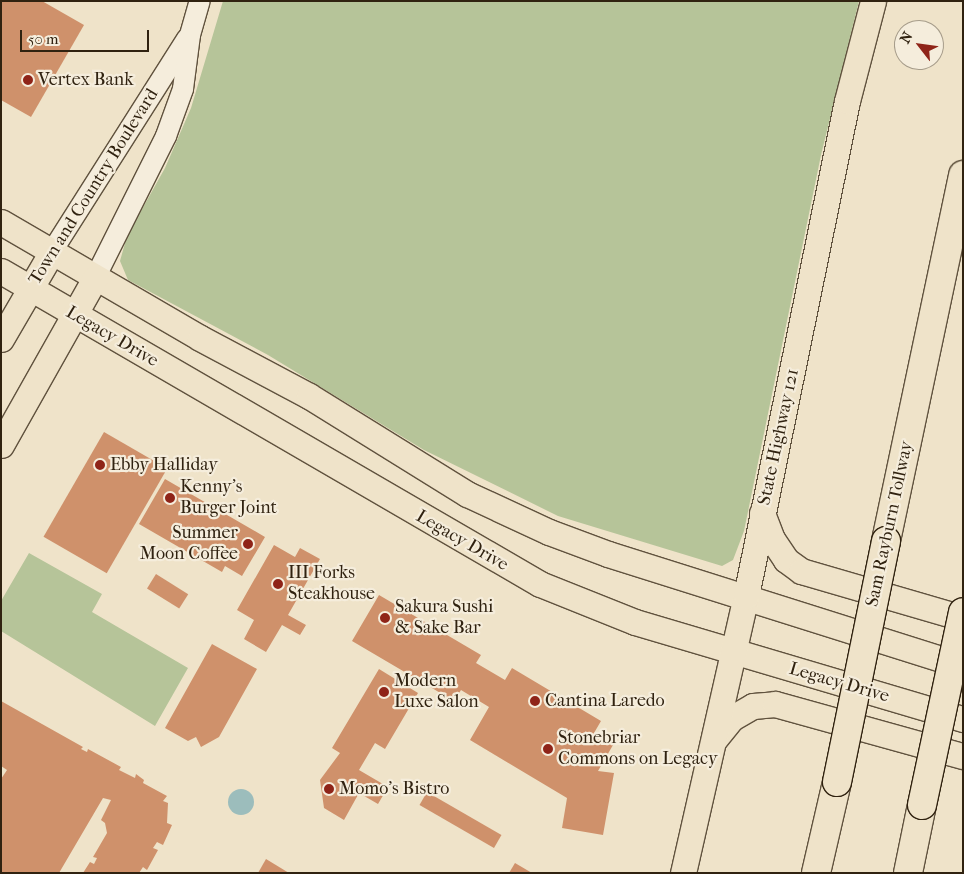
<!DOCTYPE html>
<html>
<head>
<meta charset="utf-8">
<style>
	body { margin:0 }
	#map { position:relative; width:964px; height:874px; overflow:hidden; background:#efe3c9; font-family:"IM FELL French Canon",serif }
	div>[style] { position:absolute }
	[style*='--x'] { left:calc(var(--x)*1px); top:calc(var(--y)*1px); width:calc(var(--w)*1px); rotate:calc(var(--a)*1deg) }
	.green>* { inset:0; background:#b6c499 }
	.water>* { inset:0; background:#9cbdbc }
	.round { border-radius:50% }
	.building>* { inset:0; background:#cf916b; transform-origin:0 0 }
	.roads { filter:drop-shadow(1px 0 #60523e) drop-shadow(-1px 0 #60523e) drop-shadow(0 1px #60523e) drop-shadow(0 -1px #60523e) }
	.minor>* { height:20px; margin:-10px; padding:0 10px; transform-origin:10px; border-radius:10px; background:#f5eddc }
	.major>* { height:25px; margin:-12.5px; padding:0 12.5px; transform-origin:12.5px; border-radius:12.5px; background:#efe3c9 }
	.highway>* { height:28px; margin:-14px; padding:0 14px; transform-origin:14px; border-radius:14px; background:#efe3c9 }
	.bridges { filter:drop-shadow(1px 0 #302210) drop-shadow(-1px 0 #302210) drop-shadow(0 1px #302210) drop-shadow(0 -1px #302210) }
	.highway-bridge>* { height:28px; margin:-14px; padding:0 14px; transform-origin:14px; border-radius:14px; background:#efe3c9 }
	.dots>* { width:14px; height:14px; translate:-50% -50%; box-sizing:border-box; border:2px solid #f5eddc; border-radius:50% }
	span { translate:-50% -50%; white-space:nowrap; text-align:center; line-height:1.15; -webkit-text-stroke:4.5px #f5eddc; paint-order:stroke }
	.poi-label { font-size:18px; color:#302210 }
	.left { translate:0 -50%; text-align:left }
	.right { translate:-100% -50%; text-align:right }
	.street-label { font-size:18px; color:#302210 }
	.frame { position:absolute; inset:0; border:2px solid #302210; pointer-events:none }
	.north { position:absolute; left:894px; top:20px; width:50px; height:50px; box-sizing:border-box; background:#f5eddc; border:1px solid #a69c8a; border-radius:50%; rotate:300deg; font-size:14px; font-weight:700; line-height:20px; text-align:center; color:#302210 }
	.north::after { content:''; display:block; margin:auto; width:18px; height:22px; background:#8f2418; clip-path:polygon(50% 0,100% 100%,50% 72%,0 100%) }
	.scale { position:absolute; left:20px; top:30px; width:129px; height:22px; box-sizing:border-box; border:2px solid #302210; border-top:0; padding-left:6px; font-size:15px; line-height:18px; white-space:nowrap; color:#302210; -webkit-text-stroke:4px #f5eddc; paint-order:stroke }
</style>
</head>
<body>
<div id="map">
	<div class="green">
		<div style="clip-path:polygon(223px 1px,859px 1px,821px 155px,744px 531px,733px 560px,722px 566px,558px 516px,424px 450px,268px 355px,128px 280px,120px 261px,127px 236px,165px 168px,191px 108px)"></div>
		<div style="clip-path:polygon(29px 553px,102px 594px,92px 612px,188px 668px,155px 726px,1px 631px,1px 601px)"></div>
	</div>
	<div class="water">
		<div class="round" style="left:228px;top:789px;width:26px;height:26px"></div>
	</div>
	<div class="building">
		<div style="clip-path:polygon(1px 1px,42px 1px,84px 25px,31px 117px,1px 100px)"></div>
		<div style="left:104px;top:432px;width:73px;height:121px;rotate:30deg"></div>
		<div style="clip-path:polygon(165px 479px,265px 537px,242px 576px,225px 566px,222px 572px,139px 524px)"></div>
		<div style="clip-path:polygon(274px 545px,295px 557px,300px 548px,320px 559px,288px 615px,306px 625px,300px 635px,282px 625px,266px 652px,244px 639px,254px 620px,237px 610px)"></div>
		<div style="left:156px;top:574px;width:38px;height:17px;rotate:32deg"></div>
		<div style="clip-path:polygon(379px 595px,481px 655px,476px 663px,505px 680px,512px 668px,601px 721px,594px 733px,613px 745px,598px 771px,614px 773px,603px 835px,562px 828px,567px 798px,470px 740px,489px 707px,461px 690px,454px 701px,352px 641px)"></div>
		<div style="clip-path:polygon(212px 644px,257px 669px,219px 737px,201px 747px,196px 737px,188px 741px,165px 728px)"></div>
		<div style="clip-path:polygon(379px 669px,418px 693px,385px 749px,375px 743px,359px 770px,388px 787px,378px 804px,359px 793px,344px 820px,324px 808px,320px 780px,340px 753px,332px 748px)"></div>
		<div style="clip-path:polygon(1px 701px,83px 747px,81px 749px,87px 752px,88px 749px,121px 767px,119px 770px,135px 778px,136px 774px,144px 780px,143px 783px,167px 796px,163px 801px,168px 803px,167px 823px,172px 825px,163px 845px,157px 842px,153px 848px,158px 850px,147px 870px,143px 867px,139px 873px,83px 873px,90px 862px,94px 864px,97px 858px,93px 857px,107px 833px,105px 823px,101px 820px,111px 800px,103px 798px,59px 873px,1px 873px,1px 779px,7px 770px,1px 766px)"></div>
		<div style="left:427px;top:792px;width:86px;height:15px;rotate:30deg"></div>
		<div style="clip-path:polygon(266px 859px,289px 873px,258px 873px)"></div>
		<div style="clip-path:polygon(515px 863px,532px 873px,509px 873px)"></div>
	</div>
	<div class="roads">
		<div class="minor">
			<div style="--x:51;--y:253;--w:254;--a:-57.6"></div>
			<div style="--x:95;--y:278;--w:159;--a:-63.4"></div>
			<div style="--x:166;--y:136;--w:50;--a:-70.1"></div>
			<div style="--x:183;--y:89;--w:54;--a:-82.6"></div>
			<div style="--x:190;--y:35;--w:35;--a:-74"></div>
		</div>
		<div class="major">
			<div style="--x:1;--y:222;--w:230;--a:30.2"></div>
			<div style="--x:200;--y:338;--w:123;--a:28"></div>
			<div style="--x:309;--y:396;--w:186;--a:31.8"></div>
			<div style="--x:467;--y:494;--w:90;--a:24.9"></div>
			<div style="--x:549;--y:532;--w:63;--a:20.4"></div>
			<div style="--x:608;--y:554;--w:372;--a:17.5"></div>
			<div style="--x:1;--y:271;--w:623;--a:30.14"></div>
			<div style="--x:540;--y:584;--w:102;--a:21.8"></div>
			<div style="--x:635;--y:622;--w:342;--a:16.5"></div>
			<div style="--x:1;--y:339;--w:99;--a:-59.8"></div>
			<div style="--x:1;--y:445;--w:192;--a:-60.6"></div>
			<div style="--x:762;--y:513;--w:28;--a:69"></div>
			<div style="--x:772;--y:539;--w:25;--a:56"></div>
			<div style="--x:786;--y:560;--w:19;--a:36"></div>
			<div style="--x:801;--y:571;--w:169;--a:16.2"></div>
			<div style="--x:714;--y:740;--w:28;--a:-51"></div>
			<div style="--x:732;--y:718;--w:24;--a:-30"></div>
			<div style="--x:753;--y:706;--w:22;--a:-5"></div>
			<div style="--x:775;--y:704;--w:195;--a:15.5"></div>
			<div style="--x:683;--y:873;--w:284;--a:-77.2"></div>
			<div style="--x:746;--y:596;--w:505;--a:-78.47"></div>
			<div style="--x:847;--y:101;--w:103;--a:-75.4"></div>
		</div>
		<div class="highway">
			<div style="--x:886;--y:541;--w:374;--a:-78.1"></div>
			<div style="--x:816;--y:873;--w:93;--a:-77"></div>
			<div style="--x:908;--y:873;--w:69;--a:-78.4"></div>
		</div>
	</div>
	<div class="bridges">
		<div class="highway-bridge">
			<div style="--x:837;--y:782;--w:246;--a:-78.5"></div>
			<div style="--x:922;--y:805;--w:197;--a:-78"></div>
		</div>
	</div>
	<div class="dots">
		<div style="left:28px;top:80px;background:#8f2418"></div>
		<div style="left:100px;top:465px;background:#8f2418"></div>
		<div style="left:170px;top:498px;background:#8f2418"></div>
		<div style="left:248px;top:544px;background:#8f2418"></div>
		<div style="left:278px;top:584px;background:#8f2418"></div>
		<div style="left:385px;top:618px;background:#8f2418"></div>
		<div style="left:384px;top:692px;background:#8f2418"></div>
		<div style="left:535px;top:701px;background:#8f2418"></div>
		<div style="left:548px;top:749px;background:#8f2418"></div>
		<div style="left:329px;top:789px;background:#8f2418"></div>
	</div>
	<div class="poi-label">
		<span class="left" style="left:38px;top:80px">Vertex Bank</span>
		<span class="left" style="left:110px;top:465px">Ebby Halliday</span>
		<span class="left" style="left:180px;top:498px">Kenny's<br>Burger Joint</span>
		<span class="right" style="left:238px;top:544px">Summer<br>Moon Coffee</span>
		<span class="left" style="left:288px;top:584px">III Forks<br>Steakhouse</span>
		<span class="left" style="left:395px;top:618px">Sakura Sushi<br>&amp; Sake Bar</span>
		<span class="left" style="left:394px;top:692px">Modern<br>Luxe Salon</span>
		<span class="left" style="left:545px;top:701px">Cantina Laredo</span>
		<span class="left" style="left:558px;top:749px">Stonebriar<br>Commons on Legacy</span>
		<span class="left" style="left:339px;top:789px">Momo's Bistro</span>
	</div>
	<div class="street-label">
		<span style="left:94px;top:187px;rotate:-58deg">Town and Country Boulevard</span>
		<span style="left:112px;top:337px;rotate:30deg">Legacy Drive</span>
		<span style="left:779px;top:437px;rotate:-78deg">State Highway 121</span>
		<span style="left:890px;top:524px;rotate:-78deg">Sam Rayburn Tollway</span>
		<span style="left:462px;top:541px;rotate:30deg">Legacy Drive</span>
		<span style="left:839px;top:683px;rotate:16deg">Legacy Drive</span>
	</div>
	<div class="frame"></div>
	<div class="north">N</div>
	<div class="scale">50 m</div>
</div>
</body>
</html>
